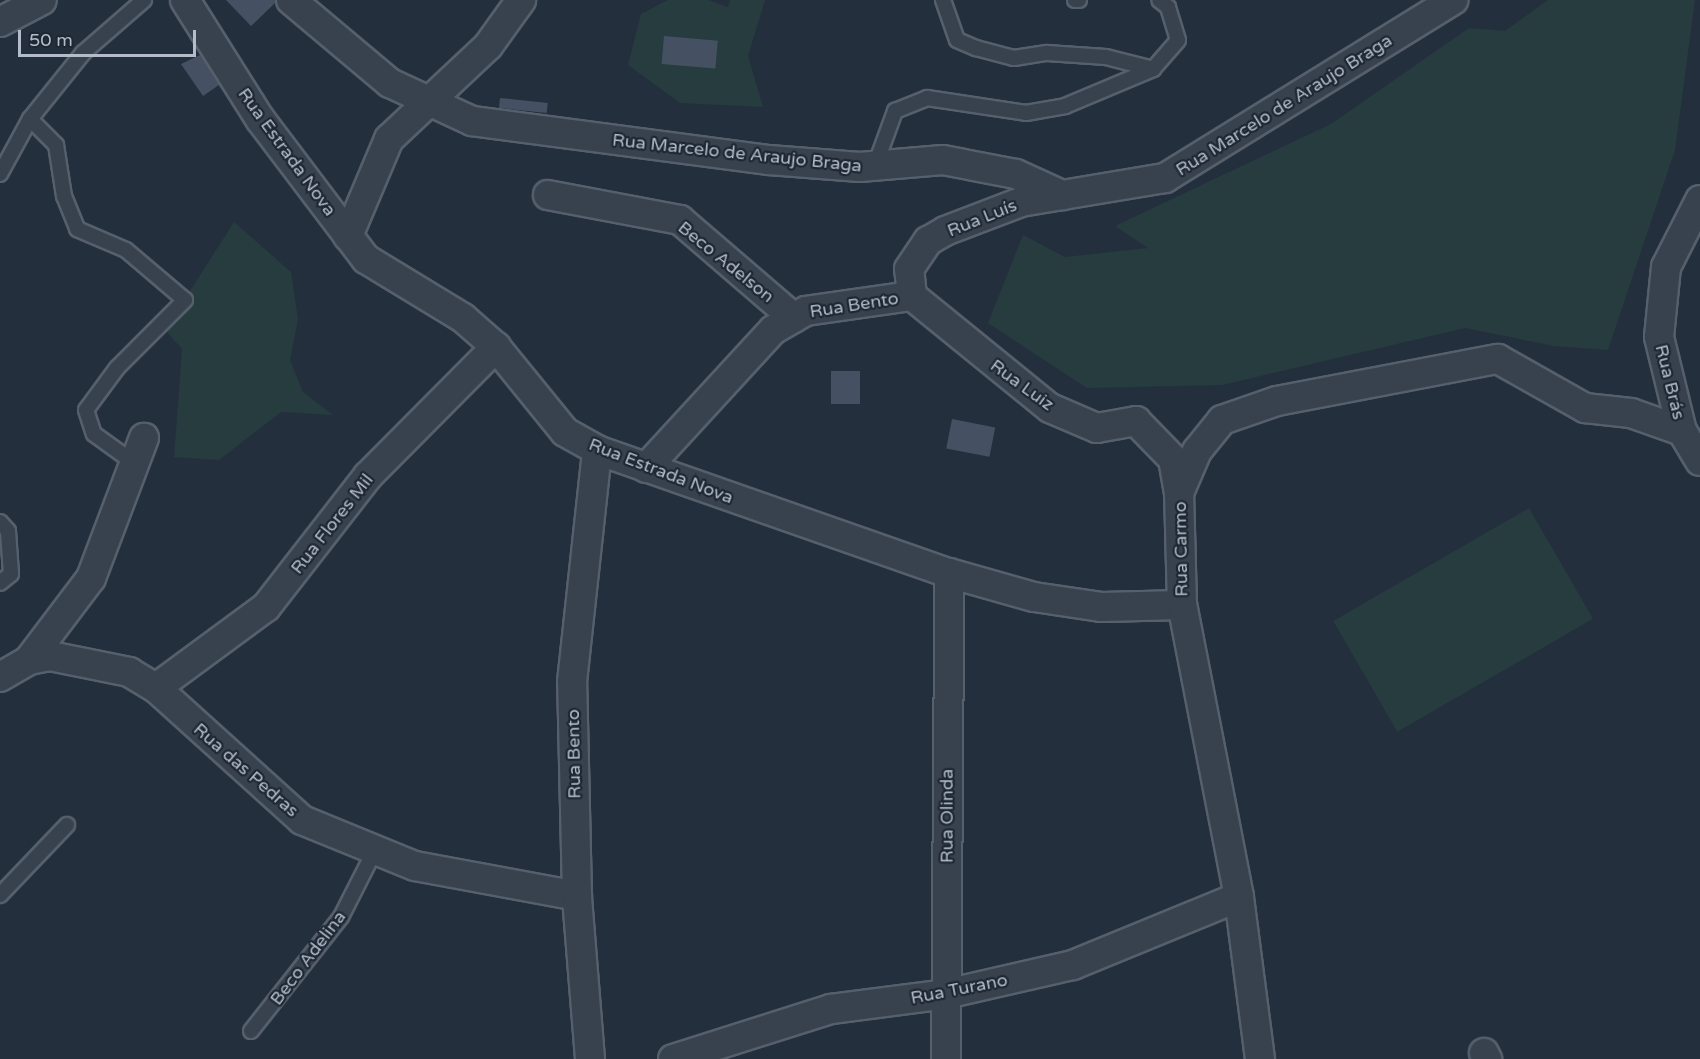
<!DOCTYPE html>
<html>
<head>
<meta charset="utf-8">
<style>
	body { margin:0 }
	#map { position:relative; width:1700px; height:1059px; overflow:hidden; background:#242f3e; font-family:"Varela Round",sans-serif }
	div>[style] { position:absolute }
	[style*='--x'] { left:calc(var(--x)*1px); top:calc(var(--y)*1px); width:calc(var(--w)*1px); rotate:calc(var(--a)*1deg) }
	.green>* { inset:0; background:#263c3f; transform-origin:0 0 }
	.building>* { inset:0; background:#455162; transform-origin:0 0 }
	.roads { filter:drop-shadow(2px 0 #565f6c) drop-shadow(-2px 0 #565f6c) drop-shadow(0 2px #565f6c) drop-shadow(0 -2px #565f6c) }
	.lane>* { height:14px; margin:-7px; padding:0 7px; transform-origin:7px; border-radius:7px; background:#38414e }
	.street>* { height:28px; margin:-14px; padding:0 14px; transform-origin:14px; border-radius:14px; background:#38414e }
	span { translate:-50% -50%; white-space:nowrap; text-align:center; line-height:1.15; -webkit-text-stroke:4.5px #1d2633; paint-order:stroke }
	.street-label { font-size:18px; color:#b4bcc9 }
	.scale { position:absolute; left:18px; top:30px; width:178px; height:27px; box-sizing:border-box; border:3px solid #b4bcc9; border-top:0; padding-left:8px; font-size:18px; line-height:21px; white-space:nowrap; color:#b4bcc9; -webkit-text-stroke:4px #1d2633; paint-order:stroke }
</style>
</head>
<body>
<div id="map">
	<div class="green">
		<div style="clip-path:polygon(668px 0,708px 0,728px 7px,730px 0,765px 0,748px 56px,763px 107px,680px 103px,628px 65px,641px 14px)"></div>
		<div style="clip-path:polygon(1548px 0,1695px 0,1675px 150px,1608px 350px,1554px 346px,1465px 328px,1222px 385px,1087px 388px,988px 323px,1023px 235px,1065px 257px,1148px 248px,1115px 226px,1331px 124px,1469px 28px,1505px 31px)"></div>
		<div style="clip-path:polygon(234px 222px,291px 272px,298px 319px,290px 360px,303px 392px,333px 415px,281px 412px,219px 460px,174px 457px,182px 349px,165px 330px)"></div>
		<div style="left:1529px;top:508px;width:128px;height:226px;rotate:60deg"></div>
	</div>
	<div class="building">
		<div style="clip-path:polygon(226px 0,275px 0,275px 3px,251px 26px)"></div>
		<div style="left:664px;top:36px;width:54px;height:28px;rotate:5deg"></div>
		<div style="clip-path:polygon(200px 55px,219px 85px,203px 96px,181px 64px)"></div>
		<div style="left:500px;top:98px;width:48px;height:10px;rotate:6deg"></div>
		<div style="left:831px;top:371px;width:29px;height:33px"></div>
		<div style="left:952px;top:419px;width:44px;height:30px;rotate:11deg"></div>
	</div>
	<div class="roads">
		<div class="lane">
			<div style="--x:943;--y:0;--w:42;--a:70.7"></div>
			<div style="--x:957;--y:40;--w:21;--a:23"></div>
			<div style="--x:976;--y:48;--w:39;--a:15"></div>
			<div style="--x:1014;--y:58;--w:33;--a:-9"></div>
			<div style="--x:1047;--y:53;--w:59;--a:3.9"></div>
			<div style="--x:1106;--y:57;--w:49;--a:14.3"></div>
			<div style="--x:1075;--y:0;--w:4;--a:0"></div>
			<div style="--x:30;--y:119;--w:37;--a:45"></div>
			<div style="--x:56;--y:145;--w:52;--a:81.1"></div>
			<div style="--x:64;--y:196;--w:35;--a:68"></div>
			<div style="--x:77;--y:229;--w:53;--a:23.2"></div>
			<div style="--x:126;--y:250;--w:77;--a:40.3"></div>
			<div style="--x:185;--y:300;--w:96;--a:135"></div>
			<div style="--x:117;--y:368;--w:52;--a:126.4"></div>
			<div style="--x:86;--y:410;--w:25;--a:72"></div>
			<div style="--x:94;--y:434;--w:53;--a:35.8"></div>
			<div style="--x:875;--y:166;--w:59;--a:-70"></div>
			<div style="--x:895;--y:111;--w:35;--a:-22"></div>
			<div style="--x:927;--y:98;--w:100;--a:8.6"></div>
			<div style="--x:1026;--y:113;--w:40;--a:-10"></div>
			<div style="--x:1065;--y:106;--w:95;--a:-22.8"></div>
			<div style="--x:1153;--y:69;--w:38;--a:-49"></div>
			<div style="--x:1178;--y:40;--w:34;--a:-107"></div>
			<div style="--x:1168;--y:7;--w:11;--a:-142"></div>
			<div style="--x:0;--y:174;--w:63;--a:-61.4"></div>
			<div style="--x:30;--y:119;--w:85;--a:-51.2"></div>
			<div style="--x:83;--y:53;--w:81;--a:-41"></div>
			<div style="--x:0;--y:522;--w:12;--a:48"></div>
			<div style="--x:8;--y:531;--w:43;--a:86"></div>
			<div style="--x:11;--y:574;--w:14;--a:141"></div>
			<div style="--x:0;--y:895;--w:97;--a:-46.3"></div>
			<div style="--x:251;--y:1031;--w:145;--a:-51.7"></div>
			<div style="--x:341;--y:917;--w:75;--a:-63.1"></div>
		</div>
		<div class="street">
			<div style="--x:185;--y:0;--w:141;--a:57.8"></div>
			<div style="--x:260;--y:119;--w:176;--a:52.9"></div>
			<div style="--x:366;--y:259;--w:114;--a:31.3"></div>
			<div style="--x:463;--y:318;--w:44;--a:41.3"></div>
			<div style="--x:496;--y:347;--w:109;--a:50.9"></div>
			<div style="--x:565;--y:432;--w:37;--a:29"></div>
			<div style="--x:597;--y:450;--w:373;--a:19.3"></div>
			<div style="--x:949;--y:573;--w:88;--a:15.8"></div>
			<div style="--x:1034;--y:597;--w:69;--a:8.4"></div>
			<div style="--x:1102;--y:607;--w:80;--a:-1.4"></div>
			<div style="--x:291;--y:0;--w:129;--a:40"></div>
			<div style="--x:390;--y:83;--w:90;--a:24.9"></div>
			<div style="--x:472;--y:121;--w:300;--a:7.5"></div>
			<div style="--x:769;--y:160;--w:91;--a:4.4"></div>
			<div style="--x:860;--y:167;--w:83;--a:-4.8"></div>
			<div style="--x:943;--y:160;--w:74;--a:10.9"></div>
			<div style="--x:1016;--y:174;--w:51;--a:24.5"></div>
			<div style="--x:0;--y:22;--w:47;--a:-27.6"></div>
			<div style="--x:548;--y:195;--w:134;--a:10.7"></div>
			<div style="--x:680;--y:220;--w:150;--a:40.7"></div>
			<div style="--x:1700;--y:200;--w:75;--a:116.9"></div>
			<div style="--x:1666;--y:267;--w:70;--a:95.7"></div>
			<div style="--x:1659;--y:337;--w:97;--a:76.3"></div>
			<div style="--x:1682;--y:431;--w:35;--a:59"></div>
			<div style="--x:348;--y:236;--w:105;--a:-67.1"></div>
			<div style="--x:389;--y:139;--w:136;--a:-43.2"></div>
			<div style="--x:488;--y:46;--w:57;--a:-54.3"></div>
			<div style="--x:912;--y:296;--w:27;--a:-96"></div>
			<div style="--x:909;--y:269;--w:34;--a:-56"></div>
			<div style="--x:928;--y:241;--w:20;--a:-30"></div>
			<div style="--x:945;--y:231;--w:81;--a:-20.9"></div>
			<div style="--x:1021;--y:202;--w:146;--a:-9.5"></div>
			<div style="--x:1165;--y:178;--w:339;--a:-31.7"></div>
			<div style="--x:912;--y:296;--w:178;--a:39.1"></div>
			<div style="--x:1050;--y:408;--w:51;--a:23.1"></div>
			<div style="--x:1097;--y:428;--w:40;--a:-10"></div>
			<div style="--x:1136;--y:421;--w:53;--a:45.8"></div>
			<div style="--x:1173;--y:459;--w:35;--a:80"></div>
			<div style="--x:646;--y:468;--w:188;--a:-47.4"></div>
			<div style="--x:773;--y:330;--w:38;--a:-30"></div>
			<div style="--x:806;--y:311;--w:107;--a:-8.1"></div>
			<div style="--x:29;--y:660;--w:103;--a:-52.9"></div>
			<div style="--x:91;--y:578;--w:150;--a:-69.3"></div>
			<div style="--x:0;--y:677;--w:34;--a:-30"></div>
			<div style="--x:29;--y:660;--w:21;--a:-11"></div>
			<div style="--x:50;--y:656;--w:81;--a:11.4"></div>
			<div style="--x:129;--y:672;--w:31;--a:31"></div>
			<div style="--x:156;--y:688;--w:197;--a:42.1"></div>
			<div style="--x:302;--y:820;--w:122;--a:22.2"></div>
			<div style="--x:415;--y:866;--w:165;--a:10.5"></div>
			<div style="--x:156;--y:688;--w:137;--a:-36.4"></div>
			<div style="--x:266;--y:607;--w:166;--a:-52.1"></div>
			<div style="--x:368;--y:476;--w:182;--a:-45.2"></div>
			<div style="--x:1484;--y:1053;--w:7;--a:63"></div>
			<div style="--x:590;--y:1059;--w:164;--a:-94.6"></div>
			<div style="--x:577;--y:896;--w:214;--a:-91.3"></div>
			<div style="--x:572;--y:682;--w:233;--a:-83.8"></div>
			<div style="--x:673;--y:1059;--w:166;--a:-17.6"></div>
			<div style="--x:831;--y:1009;--w:116;--a:-7.4"></div>
			<div style="--x:946;--y:994;--w:130;--a:-12.9"></div>
			<div style="--x:1073;--y:965;--w:179;--a:-22.3"></div>
			<div style="--x:946;--y:1059;--w:486;--a:-89.6"></div>
			<div style="--x:1260;--y:1059;--w:163;--a:-97.4"></div>
			<div style="--x:1239;--y:897;--w:298;--a:-101"></div>
			<div style="--x:1182;--y:605;--w:112;--a:-91.5"></div>
			<div style="--x:1179;--y:493;--w:46;--a:-66.8"></div>
			<div style="--x:1197;--y:451;--w:40;--a:-51"></div>
			<div style="--x:1222;--y:420;--w:58;--a:-19.1"></div>
			<div style="--x:1277;--y:401;--w:225;--a:-10.8"></div>
			<div style="--x:1498;--y:359;--w:100;--a:29.4"></div>
			<div style="--x:1585;--y:408;--w:46;--a:6.2"></div>
			<div style="--x:1631;--y:413;--w:54;--a:19.4"></div>
		</div>
	</div>
	<div class="street-label">
		<span style="left:1284px;top:105px;rotate:-32deg">Rua Marcelo de Araujo Braga</span>
		<span style="left:287px;top:152px;rotate:54deg">Rua Estrada Nova</span>
		<span style="left:737px;top:153px;rotate:6deg">Rua Marcelo de Araujo Braga</span>
		<span style="left:982px;top:218px;rotate:-22deg">Rua Luís</span>
		<span style="left:726px;top:262px;rotate:39deg">Beco Adelson</span>
		<span style="left:854px;top:305px;rotate:-9deg">Rua Bento</span>
		<span style="left:1670px;top:382px;rotate:76deg">Rua Brás</span>
		<span style="left:1022px;top:385px;rotate:36deg">Rua Luiz</span>
		<span style="left:661px;top:471px;rotate:21deg">Rua Estrada Nova</span>
		<span style="left:332px;top:524px;rotate:-52deg">Rua Flores Mil</span>
		<span style="left:1181px;top:549px;rotate:-91deg">Rua Carmo</span>
		<span style="left:574px;top:754px;rotate:-91deg">Rua Bento</span>
		<span style="left:246px;top:770px;rotate:41deg">Rua das Pedras</span>
		<span style="left:947px;top:816px;rotate:-90deg">Rua Olinda</span>
		<span style="left:308px;top:958px;rotate:-53deg">Beco Adelina</span>
		<span style="left:959px;top:989px;rotate:-11deg">Rua Turano</span>
	</div>
	<div class="scale">50 m</div>
</div>
</body>
</html>
